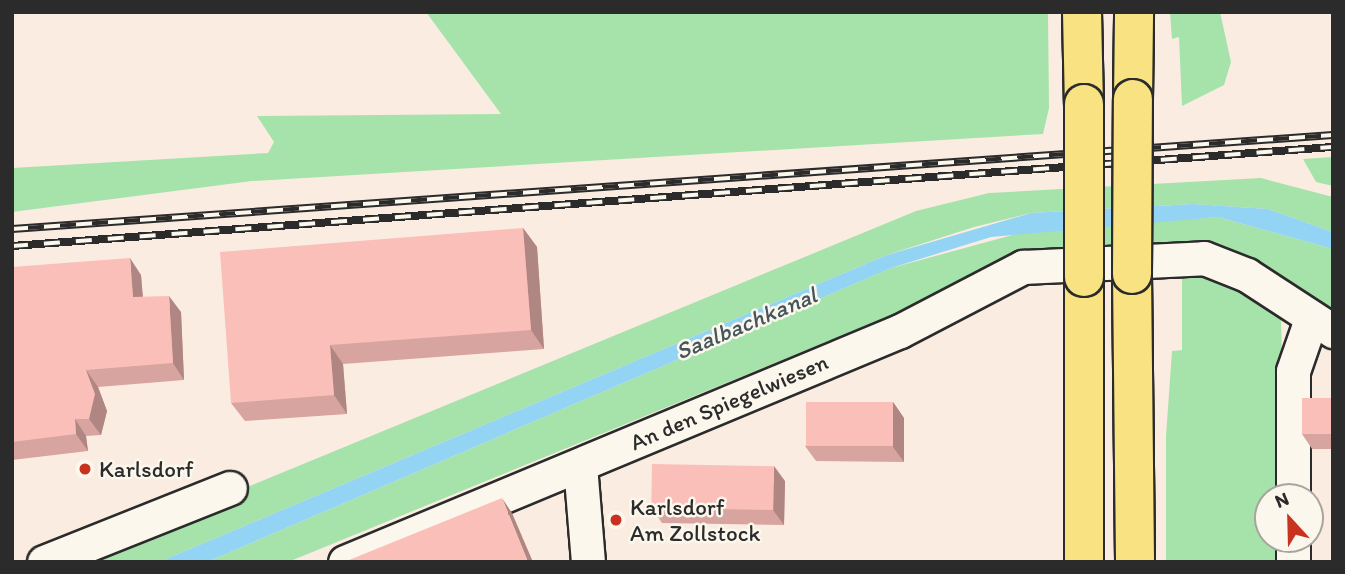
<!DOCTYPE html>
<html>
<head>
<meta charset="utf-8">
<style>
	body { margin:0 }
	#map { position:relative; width:1345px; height:574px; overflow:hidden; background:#fbece2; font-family:Itim,sans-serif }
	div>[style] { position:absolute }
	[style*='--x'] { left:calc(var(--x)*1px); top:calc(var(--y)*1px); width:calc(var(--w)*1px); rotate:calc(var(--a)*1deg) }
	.green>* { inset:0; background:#a5e3aa }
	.water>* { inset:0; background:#93d3f4 }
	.roads { filter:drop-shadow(2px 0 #2b2b2b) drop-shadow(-2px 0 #2b2b2b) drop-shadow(0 2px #2b2b2b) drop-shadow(0 -2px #2b2b2b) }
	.minor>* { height:33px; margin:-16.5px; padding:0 16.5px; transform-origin:16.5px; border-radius:16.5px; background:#fbf7ec }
	.highway>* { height:38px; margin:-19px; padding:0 19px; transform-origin:19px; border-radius:19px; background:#f8e281 }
	.rail>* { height:8px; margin-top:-4px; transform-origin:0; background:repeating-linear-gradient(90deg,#fbf7ec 0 16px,#2b2b2b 0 32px); box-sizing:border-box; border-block:2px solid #2b2b2b }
	.bridges { filter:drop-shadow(2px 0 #2b2b2b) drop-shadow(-2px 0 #2b2b2b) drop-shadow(0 2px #2b2b2b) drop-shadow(0 -2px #2b2b2b) }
	.highway-bridge>* { height:38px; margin:-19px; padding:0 19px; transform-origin:19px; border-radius:19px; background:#f8e281 }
	.wall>* { inset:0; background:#d8a49f }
	.shaded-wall>* { inset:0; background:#b08682 }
	.building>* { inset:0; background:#fbbfb9; transform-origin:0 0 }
	.dots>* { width:19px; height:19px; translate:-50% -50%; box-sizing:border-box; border:4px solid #fbf7ec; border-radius:50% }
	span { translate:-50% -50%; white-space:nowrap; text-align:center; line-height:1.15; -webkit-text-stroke:5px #fbf7ec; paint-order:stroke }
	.street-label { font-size:23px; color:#2b2b2b }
	.poi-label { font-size:23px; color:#2b2b2b }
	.left { translate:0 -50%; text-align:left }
	.water-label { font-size:24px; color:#45555d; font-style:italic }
	.frame { position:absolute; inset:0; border:14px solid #2b2b2b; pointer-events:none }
	.north { position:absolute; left:1254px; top:483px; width:70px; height:70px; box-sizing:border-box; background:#fbf7ec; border:2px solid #a8a59f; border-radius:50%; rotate:338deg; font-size:19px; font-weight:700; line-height:28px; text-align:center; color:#2b2b2b }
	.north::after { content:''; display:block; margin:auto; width:24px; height:32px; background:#c8321e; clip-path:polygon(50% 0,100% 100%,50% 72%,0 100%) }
</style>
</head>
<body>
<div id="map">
	<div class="green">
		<div style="clip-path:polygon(426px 12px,1048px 12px,1049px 108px,1043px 134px,252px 181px,12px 212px,12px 168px,268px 153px,274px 142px,257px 116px,501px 114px)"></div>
		<div style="clip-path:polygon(1170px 12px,1220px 12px,1231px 62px,1224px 85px,1182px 106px,1179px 37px,1172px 39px)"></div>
		<div style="clip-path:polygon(1333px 157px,1333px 186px,1316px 182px,1303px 159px)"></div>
		<div style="clip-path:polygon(1261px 178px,1333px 197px,1333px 232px,1268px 209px,1193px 204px,1031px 213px,974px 227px,887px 255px,159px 562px,66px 562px,916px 211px,989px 193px)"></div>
		<div style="clip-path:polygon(1218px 217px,1333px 249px,1333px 317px,1239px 257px,951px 291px,288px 562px,207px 562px,891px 268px,1035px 229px)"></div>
		<div style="clip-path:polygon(1182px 271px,1236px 283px,1281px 316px,1285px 497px,1268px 497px,1268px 539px,1285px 539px,1285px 562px,1166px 562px,1166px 436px,1172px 351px,1182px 350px)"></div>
	</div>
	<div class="water">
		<div style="clip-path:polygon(1193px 204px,1268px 209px,1333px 232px,1333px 249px,1218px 217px,991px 237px,891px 268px,207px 562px,159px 562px,887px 255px,1031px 213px)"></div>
	</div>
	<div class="roads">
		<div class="minor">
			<div style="--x:580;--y:465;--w:97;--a:85.3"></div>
			<div style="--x:1293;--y:497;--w:126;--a:-90"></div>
			<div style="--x:1293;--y:371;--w:55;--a:-70.9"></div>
			<div style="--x:44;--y:562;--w:200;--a:-21.7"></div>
			<div style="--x:345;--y:562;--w:601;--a:-22.6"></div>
			<div style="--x:900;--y:331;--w:139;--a:-27.5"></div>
			<div style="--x:1023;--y:267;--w:181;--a:-2.8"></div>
			<div style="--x:1204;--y:258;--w:46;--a:21.6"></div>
			<div style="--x:1247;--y:275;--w:103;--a:33.1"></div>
			<div style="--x:1293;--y:562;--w:23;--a:-90"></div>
		</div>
		<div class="highway">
			<div style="--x:1082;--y:12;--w:92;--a:88.8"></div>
			<div style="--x:1133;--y:99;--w:87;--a:-89.3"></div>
			<div style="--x:1132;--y:274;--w:288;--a:89.4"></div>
			<div style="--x:1084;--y:562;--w:285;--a:-90"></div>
		</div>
	</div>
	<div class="rail">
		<div style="--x:12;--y:229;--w:1324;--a:-4.07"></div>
		<div style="--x:12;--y:246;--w:1325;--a:-4.29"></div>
	</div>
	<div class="bridges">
		<div class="highway-bridge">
			<div style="--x:1084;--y:104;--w:173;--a:90"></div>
			<div style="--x:1132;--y:274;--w:175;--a:-89.7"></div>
		</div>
	</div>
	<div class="wall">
		<div style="clip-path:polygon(523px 228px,537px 247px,544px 349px,343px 364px,347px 414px,245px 421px,231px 403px)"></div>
		<div style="clip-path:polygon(12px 267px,141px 275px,143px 297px,181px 312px,184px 380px,98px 387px,107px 411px,101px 435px,86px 436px,88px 451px,12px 460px)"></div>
		<div style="clip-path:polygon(1333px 398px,1333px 449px,1312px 449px,1302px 434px)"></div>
		<div style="clip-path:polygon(893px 402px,904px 418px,904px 462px,816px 461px,805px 446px)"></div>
		<div style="clip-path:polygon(785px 481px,784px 525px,662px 523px,652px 508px)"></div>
	</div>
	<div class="shaded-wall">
		<div style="clip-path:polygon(523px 228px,537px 247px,544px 349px,531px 330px)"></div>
		<div style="clip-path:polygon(130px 258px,141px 275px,144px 314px,133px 297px)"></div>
		<div style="clip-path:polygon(169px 296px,181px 312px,184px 380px,173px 363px)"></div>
		<div style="clip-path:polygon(330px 345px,343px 364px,347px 414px,334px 395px)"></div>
		<div style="clip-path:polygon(86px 370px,98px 387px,107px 411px,101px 435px,89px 419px)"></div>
		<div style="clip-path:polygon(893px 402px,904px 418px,904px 462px,893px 447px)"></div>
		<div style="clip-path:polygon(75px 419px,86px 436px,88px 451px,76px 434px)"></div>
		<div style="clip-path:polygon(774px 466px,785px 481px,784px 525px,773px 510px)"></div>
		<div style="clip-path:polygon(502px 498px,512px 513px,533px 562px,528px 562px)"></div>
	</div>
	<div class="building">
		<div style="clip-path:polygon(523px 228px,531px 330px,330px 345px,334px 395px,231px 403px,220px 252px)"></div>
		<div style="clip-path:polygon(130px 258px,133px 297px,169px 296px,173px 363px,86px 370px,95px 394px,89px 419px,75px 419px,76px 434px,12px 442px,12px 267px)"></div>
		<div style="left:1302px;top:398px;width:31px;height:36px"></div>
		<div style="left:806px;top:402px;width:87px;height:44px"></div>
		<div style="left:652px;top:464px;width:122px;height:44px;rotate:1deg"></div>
		<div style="clip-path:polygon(502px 498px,528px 562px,344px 562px)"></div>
	</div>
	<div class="dots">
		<div style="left:85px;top:469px;background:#c8321e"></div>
		<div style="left:616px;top:520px;background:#c8321e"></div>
	</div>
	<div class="street-label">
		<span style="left:729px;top:402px;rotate:-23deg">An den Spiegelwiesen</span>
	</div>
	<div class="poi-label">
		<span class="left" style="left:99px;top:469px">Karlsdorf</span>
		<span class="left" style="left:630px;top:520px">Karlsdorf<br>Am Zollstock</span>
	</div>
	<div class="water-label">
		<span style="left:746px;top:323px;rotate:-23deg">Saalbachkanal</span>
	</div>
	<div class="frame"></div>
	<div class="north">N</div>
</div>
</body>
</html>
